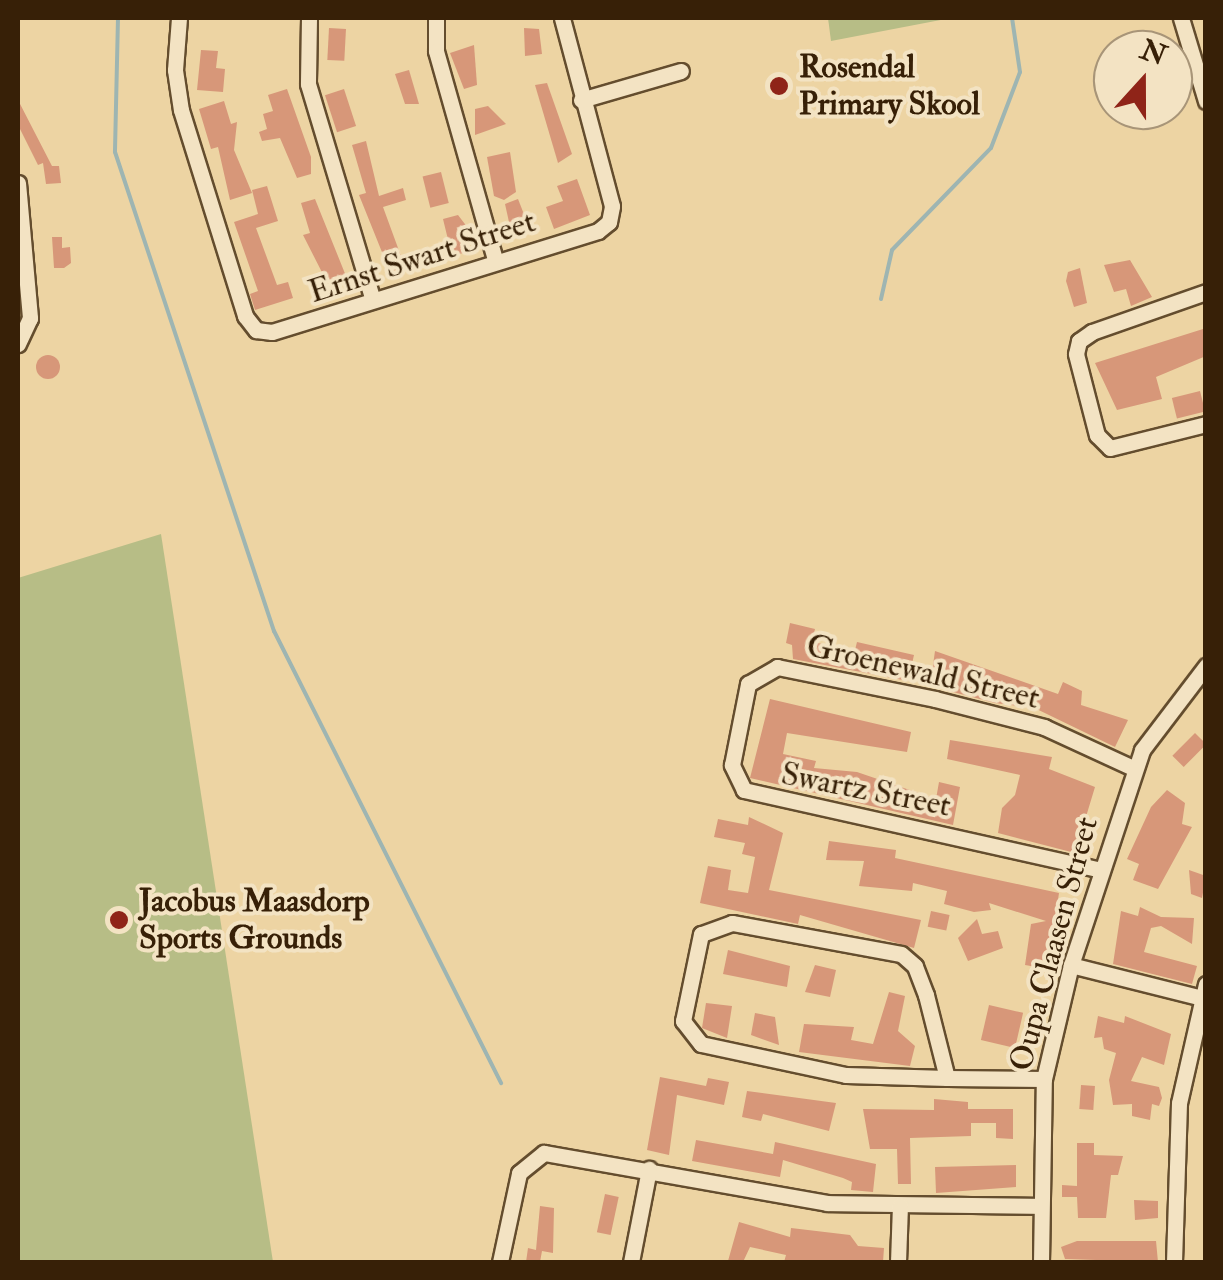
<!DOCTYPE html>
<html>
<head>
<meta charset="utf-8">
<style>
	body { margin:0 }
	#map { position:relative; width:1223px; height:1280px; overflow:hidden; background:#edd4a3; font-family:"IM FELL Double Pica",serif }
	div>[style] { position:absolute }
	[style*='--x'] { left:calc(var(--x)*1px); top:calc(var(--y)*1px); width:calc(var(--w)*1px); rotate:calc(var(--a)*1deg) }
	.green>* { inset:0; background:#b7bd86 }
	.stream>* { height:4px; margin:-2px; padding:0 2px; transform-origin:2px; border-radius:2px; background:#9eb5b2 }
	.building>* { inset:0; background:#d79779; transform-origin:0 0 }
	.round { border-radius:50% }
	.roads { filter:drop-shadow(2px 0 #644d2e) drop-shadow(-2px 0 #644d2e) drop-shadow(0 2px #644d2e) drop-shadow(0 -2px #644d2e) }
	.minor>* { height:15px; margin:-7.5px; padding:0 7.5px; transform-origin:7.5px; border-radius:7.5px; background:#f3e3c3 }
	.dots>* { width:28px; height:28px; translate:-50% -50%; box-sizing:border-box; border:5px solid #f3e3c3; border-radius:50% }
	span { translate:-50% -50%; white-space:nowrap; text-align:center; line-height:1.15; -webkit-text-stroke:8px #f3e3c3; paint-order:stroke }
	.poi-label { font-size:32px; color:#372007; font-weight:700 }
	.left { translate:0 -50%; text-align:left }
	.street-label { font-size:32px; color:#372007 }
	.frame { position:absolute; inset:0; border:20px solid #372007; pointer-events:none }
	.north { position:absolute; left:1093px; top:30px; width:100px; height:100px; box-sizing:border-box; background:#f3e3c3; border:2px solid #a89578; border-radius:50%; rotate:21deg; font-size:28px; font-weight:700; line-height:40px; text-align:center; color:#372007 }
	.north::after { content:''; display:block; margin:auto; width:35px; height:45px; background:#8f2418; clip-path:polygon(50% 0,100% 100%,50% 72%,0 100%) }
</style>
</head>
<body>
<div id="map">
	<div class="green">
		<div style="clip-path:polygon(828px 18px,951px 18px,831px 41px)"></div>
		<div style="clip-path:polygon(161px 534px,273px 1262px,18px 1262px,18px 578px)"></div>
	</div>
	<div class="stream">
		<div style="--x:118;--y:18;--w:134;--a:91.3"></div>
		<div style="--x:115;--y:152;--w:505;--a:71.64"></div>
		<div style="--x:274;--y:631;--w:506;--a:63.33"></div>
		<div style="--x:881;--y:299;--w:50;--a:-77.3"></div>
		<div style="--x:892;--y:250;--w:142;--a:-45.9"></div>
		<div style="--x:991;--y:148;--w:81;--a:-69.1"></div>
		<div style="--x:1020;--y:72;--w:55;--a:-98.4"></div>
	</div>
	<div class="building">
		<div style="left:329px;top:28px;width:17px;height:32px;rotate:3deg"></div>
		<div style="clip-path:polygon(524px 28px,539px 29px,542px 54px,525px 56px)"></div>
		<div style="clip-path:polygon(474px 45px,477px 85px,464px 89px,450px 53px)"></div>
		<div style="clip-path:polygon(201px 50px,218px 51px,216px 68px,225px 69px,223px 92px,197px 90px)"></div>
		<div style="clip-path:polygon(409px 70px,419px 104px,405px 104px,395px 74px)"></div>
		<div style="clip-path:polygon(547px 83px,572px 154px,558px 163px,535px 85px)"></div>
		<div style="clip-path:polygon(287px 89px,311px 157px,311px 174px,297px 178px,280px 138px,262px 141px,259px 132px,267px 129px,263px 114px,273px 111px,268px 95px)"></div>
		<div style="left:344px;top:89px;width:39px;height:20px;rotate:72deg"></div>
		<div style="clip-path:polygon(18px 100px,52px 166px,59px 166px,61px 183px,46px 184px,43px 163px,38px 165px,18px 125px)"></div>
		<div style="clip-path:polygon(224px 101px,231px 124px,237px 122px,234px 150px,252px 193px,230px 200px,218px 147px,211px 149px,199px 109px)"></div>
		<div style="clip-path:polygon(488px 106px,506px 124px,475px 135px,475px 109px)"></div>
		<div style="clip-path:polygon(366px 141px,379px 196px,403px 188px,406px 200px,383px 207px,405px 267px,390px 272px,359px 195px,366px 193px,352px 145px)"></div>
		<div style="clip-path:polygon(510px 152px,516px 192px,504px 200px,494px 196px,487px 157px)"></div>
		<div style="left:441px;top:172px;width:32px;height:19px;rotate:76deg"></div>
		<div style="clip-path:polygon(577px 179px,590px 215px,554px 229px,546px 207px,563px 201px,557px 186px)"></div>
		<div style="clip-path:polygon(267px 186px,278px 221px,256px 228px,277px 285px,288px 282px,293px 298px,255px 310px,250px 294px,258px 291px,234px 222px,258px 214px,252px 190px)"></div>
		<div style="clip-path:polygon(315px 199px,348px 281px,332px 292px,303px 235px,310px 233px,301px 203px)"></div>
		<div style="clip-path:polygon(518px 199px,529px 227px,511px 231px,505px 204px)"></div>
		<div style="clip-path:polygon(458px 215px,471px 232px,463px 234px,467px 252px,452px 256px,443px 219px)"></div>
		<div style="clip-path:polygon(52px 237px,62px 237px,62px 248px,70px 247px,71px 263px,64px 268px,54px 268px)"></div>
		<div style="clip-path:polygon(1130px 260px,1152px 297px,1131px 306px,1126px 289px,1114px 292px,1104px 265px)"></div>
		<div style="clip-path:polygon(1080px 268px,1087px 303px,1074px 307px,1066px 281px,1068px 272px)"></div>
		<div style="clip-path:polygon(1203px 329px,1206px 356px,1156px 377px,1162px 399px,1117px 410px,1095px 363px)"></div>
		<div class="round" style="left:36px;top:355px;width:24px;height:24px"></div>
		<div style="left:1200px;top:391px;width:21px;height:29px;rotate:76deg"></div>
		<div style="clip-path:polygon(790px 623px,815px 629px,812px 642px,855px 650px,857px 642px,914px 655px,908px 681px,793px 659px,792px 645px,786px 643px)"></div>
		<div style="clip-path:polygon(935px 651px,1058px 694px,1063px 682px,1082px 691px,1081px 705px,1128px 720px,1115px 747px,1020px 701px,1019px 706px,995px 703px,930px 686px)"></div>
		<div style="clip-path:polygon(770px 699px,911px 732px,907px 752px,787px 733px,783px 754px,816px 761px,814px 768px,857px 772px,936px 799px,939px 782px,960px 787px,953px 825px,750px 778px)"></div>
		<div style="left:1195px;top:733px;width:16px;height:32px;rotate:45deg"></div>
		<div style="clip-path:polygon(950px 740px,1052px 757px,1049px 769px,1095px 787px,1075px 853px,998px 833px,1002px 808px,1015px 795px,1020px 775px,947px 759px)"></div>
		<div style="clip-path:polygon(1167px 790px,1185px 803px,1182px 824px,1192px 827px,1158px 889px,1133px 880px,1139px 864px,1127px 859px,1151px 807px)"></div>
		<div style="clip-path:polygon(749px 817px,783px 833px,769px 890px,921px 920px,914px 948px,800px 915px,798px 924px,700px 903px,708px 866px,731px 870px,728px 890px,748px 893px,755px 857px,742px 854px,745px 843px,714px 837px,718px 819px,748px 825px)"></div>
		<div style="clip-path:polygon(829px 841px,896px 850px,895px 858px,1059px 893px,1048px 969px,1025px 965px,1031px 924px,1046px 921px,989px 903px,991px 910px,974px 912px,944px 904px,947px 891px,913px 883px,912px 891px,859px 886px,864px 861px,826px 860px)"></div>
		<div style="clip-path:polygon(1189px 870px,1206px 876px,1202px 898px,1191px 894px)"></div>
		<div style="clip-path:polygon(1140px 907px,1161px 917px,1194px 918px,1192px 944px,1161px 926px,1151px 928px,1144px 952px,1197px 966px,1192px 984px,1113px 964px,1121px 911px,1138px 916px)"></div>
		<div style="left:931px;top:911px;width:19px;height:16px;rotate:12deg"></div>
		<div style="clip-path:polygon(977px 919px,982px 934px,998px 931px,1003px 948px,968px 961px,958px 938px)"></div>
		<div style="clip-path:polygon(728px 950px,790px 966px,787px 987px,723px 974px)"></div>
		<div style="clip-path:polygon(815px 965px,836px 970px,830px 997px,805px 992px)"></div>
		<div style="clip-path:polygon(889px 992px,905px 996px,898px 1031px,915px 1046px,910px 1066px,799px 1052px,804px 1024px,854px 1027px,851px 1040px,873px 1044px)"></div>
		<div style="clip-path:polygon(706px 1003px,732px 1006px,727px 1038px,702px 1028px)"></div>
		<div style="left:989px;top:1005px;width:35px;height:36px;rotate:13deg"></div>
		<div style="clip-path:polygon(755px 1013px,775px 1017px,779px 1045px,751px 1035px)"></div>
		<div style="clip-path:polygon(1098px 1016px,1124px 1023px,1125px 1016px,1171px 1034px,1164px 1065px,1142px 1057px,1131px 1081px,1159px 1087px,1162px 1098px,1159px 1106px,1152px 1104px,1150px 1120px,1132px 1116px,1132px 1104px,1113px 1105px,1109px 1080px,1116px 1053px,1104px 1049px,1102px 1037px,1094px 1038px)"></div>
		<div style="clip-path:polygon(660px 1077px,706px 1086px,708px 1078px,729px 1082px,724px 1105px,677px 1095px,669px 1155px,647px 1150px)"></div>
		<div style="left:1081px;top:1085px;width:14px;height:24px;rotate:4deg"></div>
		<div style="clip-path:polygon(747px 1091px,836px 1103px,829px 1131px,763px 1114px,761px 1121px,742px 1117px)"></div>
		<div style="clip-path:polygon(934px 1099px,968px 1102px,968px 1109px,1013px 1109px,1013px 1139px,996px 1138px,996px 1123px,971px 1123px,971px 1136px,910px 1138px,911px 1184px,898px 1184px,897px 1149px,870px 1149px,863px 1109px,934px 1110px)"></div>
		<div style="clip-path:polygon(696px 1140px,773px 1154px,775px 1142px,876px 1164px,873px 1192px,851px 1190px,852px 1182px,843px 1178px,783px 1160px,780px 1177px,692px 1161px)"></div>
		<div style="clip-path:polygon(1077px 1143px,1094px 1143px,1094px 1155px,1123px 1156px,1118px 1175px,1111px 1175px,1106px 1218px,1078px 1218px,1077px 1197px,1062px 1197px,1062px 1185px,1077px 1186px)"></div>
		<div style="clip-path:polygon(1016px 1165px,1016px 1187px,936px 1193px,935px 1167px)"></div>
		<div style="left:605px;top:1194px;width:14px;height:39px;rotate:12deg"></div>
		<div style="clip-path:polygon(1134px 1200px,1158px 1201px,1158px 1218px,1135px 1220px)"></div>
		<div style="clip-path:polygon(540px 1206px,554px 1208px,553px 1253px,542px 1251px,540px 1262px,526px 1262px,528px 1248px,536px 1250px)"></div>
		<div style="clip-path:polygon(739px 1222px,790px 1237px,791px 1228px,850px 1235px,858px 1246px,884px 1248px,883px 1262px,784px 1262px,786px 1255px,750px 1247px,743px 1262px,728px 1261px)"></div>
		<div style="clip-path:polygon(1077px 1241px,1156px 1241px,1158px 1262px,1065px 1259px,1061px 1247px)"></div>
	</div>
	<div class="roads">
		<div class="minor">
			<div style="--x:179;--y:18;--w:52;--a:94.4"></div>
			<div style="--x:175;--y:70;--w:40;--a:81.5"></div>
			<div style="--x:181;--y:110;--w:216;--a:72.7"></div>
			<div style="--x:245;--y:316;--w:18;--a:52"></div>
			<div style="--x:256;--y:330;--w:16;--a:7"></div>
			<div style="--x:272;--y:332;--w:341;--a:-17.2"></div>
			<div style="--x:598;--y:231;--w:14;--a:-39"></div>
			<div style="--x:609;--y:222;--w:16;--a:-79"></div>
			<div style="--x:612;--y:206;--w:195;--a:-104.9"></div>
			<div style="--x:309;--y:18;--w:66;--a:90.9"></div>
			<div style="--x:308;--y:84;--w:223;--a:73.3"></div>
			<div style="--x:436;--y:18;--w:33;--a:90"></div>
			<div style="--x:436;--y:51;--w:217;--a:74.2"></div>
			<div style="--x:1181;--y:18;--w:87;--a:73.2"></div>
			<div style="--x:581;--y:100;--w:104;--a:-16.2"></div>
			<div style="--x:18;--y:183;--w:136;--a:84.9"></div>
			<div style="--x:30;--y:318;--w:29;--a:115"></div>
			<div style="--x:1206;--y:292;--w:121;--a:160.7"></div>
			<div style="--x:1092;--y:332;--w:16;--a:145"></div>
			<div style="--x:1079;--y:341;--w:13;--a:103"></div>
			<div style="--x:1076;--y:354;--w:84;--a:75.5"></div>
			<div style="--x:1097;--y:435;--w:18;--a:45"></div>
			<div style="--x:1110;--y:448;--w:99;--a:-14"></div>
			<div style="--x:1097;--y:869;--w:362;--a:-167.4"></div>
			<div style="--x:744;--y:790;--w:28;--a:-116"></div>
			<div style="--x:732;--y:765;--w:83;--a:-78.8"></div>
			<div style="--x:748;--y:684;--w:34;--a:-30"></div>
			<div style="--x:777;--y:667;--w:161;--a:11.4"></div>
			<div style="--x:935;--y:699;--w:113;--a:14.4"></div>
			<div style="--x:1044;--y:727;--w:98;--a:24.7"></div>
			<div style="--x:1071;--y:965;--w:135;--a:14.1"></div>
			<div style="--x:947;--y:1078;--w:86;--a:-104.2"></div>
			<div style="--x:926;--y:995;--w:31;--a:-111"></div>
			<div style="--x:915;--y:966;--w:18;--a:-139"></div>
			<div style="--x:901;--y:954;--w:172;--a:-169.6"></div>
			<div style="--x:732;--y:923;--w:33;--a:160"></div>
			<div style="--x:701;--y:934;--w:89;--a:101.7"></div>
			<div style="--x:683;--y:1021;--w:29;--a:52"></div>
			<div style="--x:701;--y:1044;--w:148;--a:12.1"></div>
			<div style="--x:846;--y:1075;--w:101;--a:1.7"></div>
			<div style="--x:947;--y:1078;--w:97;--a:0.6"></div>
			<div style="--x:500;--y:1262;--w:91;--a:-77.9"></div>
			<div style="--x:519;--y:1173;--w:32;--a:-39"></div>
			<div style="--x:544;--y:1153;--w:287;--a:10"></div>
			<div style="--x:827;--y:1203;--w:213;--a:0.8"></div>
			<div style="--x:631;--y:1262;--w:95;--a:-79"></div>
			<div style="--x:898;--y:1262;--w:57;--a:-88"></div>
			<div style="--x:1041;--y:1262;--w:183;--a:-89.1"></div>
			<div style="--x:1044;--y:1079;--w:117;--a:-76.7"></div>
			<div style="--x:1071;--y:965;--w:226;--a:-71.7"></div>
			<div style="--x:1142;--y:750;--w:106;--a:-52.7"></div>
			<div style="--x:1174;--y:1262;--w:159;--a:-88.2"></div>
			<div style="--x:1179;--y:1103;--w:122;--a:-77.2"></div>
		</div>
	</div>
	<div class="dots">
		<div style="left:779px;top:86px;background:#8f2418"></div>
		<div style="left:119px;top:920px;background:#8f2418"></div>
	</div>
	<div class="poi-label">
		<span class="left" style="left:799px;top:86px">Rosendal<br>Primary Skool</span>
		<span class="left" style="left:139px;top:920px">Jacobus Maasdorp<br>Sports Grounds</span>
	</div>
	<div class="street-label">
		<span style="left:422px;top:257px;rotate:-18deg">Ernst Swart Street</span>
		<span style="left:923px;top:672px;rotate:13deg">Groenewald Street</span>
		<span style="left:866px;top:790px;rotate:11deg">Swartz Street</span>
		<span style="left:1054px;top:944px;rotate:-75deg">Oupa Claasen Street</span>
	</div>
	<div class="frame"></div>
	<div class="north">N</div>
</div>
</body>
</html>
